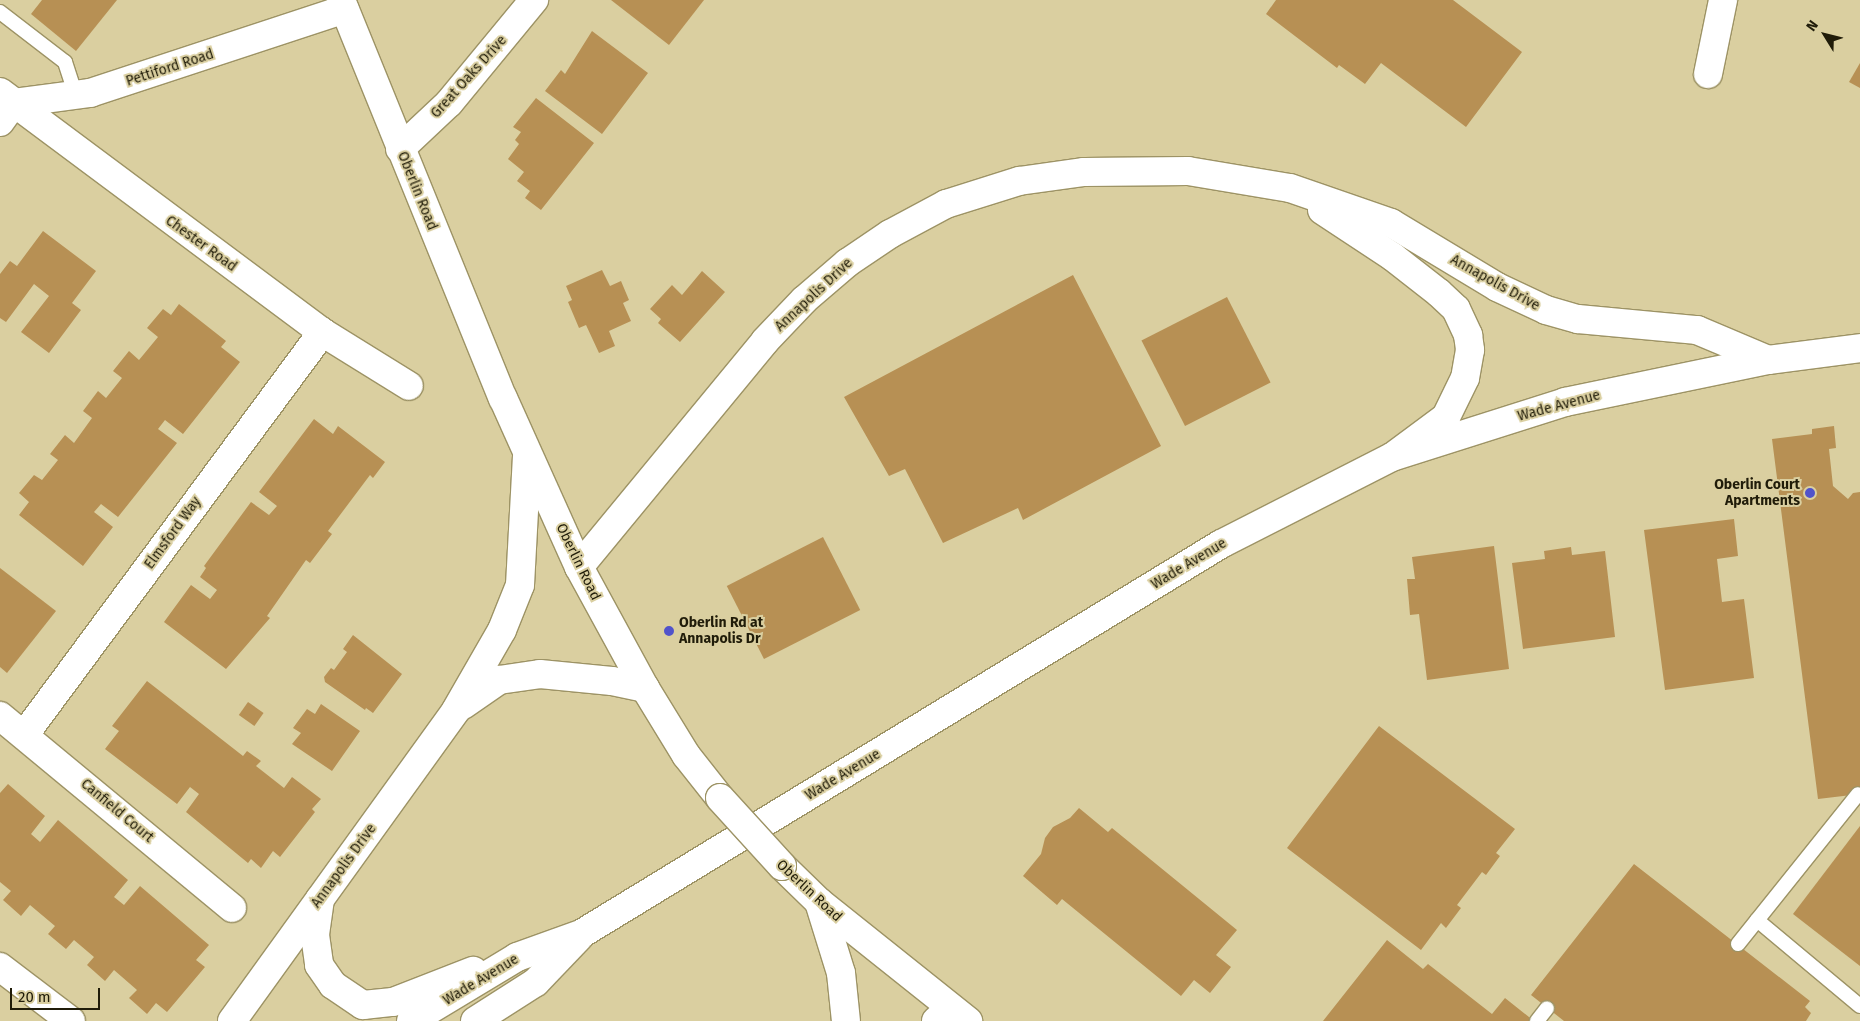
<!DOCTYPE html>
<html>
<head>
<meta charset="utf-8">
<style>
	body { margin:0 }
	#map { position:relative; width:1860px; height:1021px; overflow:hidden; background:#dacfa0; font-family:"Fira Sans",sans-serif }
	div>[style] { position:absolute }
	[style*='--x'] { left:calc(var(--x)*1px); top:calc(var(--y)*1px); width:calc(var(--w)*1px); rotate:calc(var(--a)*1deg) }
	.building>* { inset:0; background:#b79054; transform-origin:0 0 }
	.roads { filter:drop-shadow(1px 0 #9d9365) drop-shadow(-1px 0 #9d9365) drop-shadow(0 1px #9d9365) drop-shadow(0 -1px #9d9365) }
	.service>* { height:14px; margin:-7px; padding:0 7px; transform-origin:7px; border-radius:7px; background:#fff }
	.minor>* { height:28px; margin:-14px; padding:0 14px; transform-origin:14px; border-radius:14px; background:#fff }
	.secondary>* { height:28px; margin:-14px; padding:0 14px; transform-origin:14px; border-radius:14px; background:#fff }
	.primary>* { height:28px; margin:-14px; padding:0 14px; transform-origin:14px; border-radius:14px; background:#fff }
	.bridges { filter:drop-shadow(1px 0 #9d9365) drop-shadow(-1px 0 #9d9365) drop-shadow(0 1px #9d9365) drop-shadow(0 -1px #9d9365) }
	.secondary-bridge>* { height:28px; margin:-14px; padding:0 14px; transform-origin:14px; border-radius:14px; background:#fff }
	.dots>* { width:14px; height:14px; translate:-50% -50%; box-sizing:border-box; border:2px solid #dacfa0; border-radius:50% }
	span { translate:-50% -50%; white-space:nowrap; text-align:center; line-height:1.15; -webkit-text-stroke:4px #dacfa0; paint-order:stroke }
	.street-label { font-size:14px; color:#201c09 }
	.poi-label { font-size:14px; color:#201c09; font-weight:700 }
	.right { translate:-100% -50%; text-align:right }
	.left { translate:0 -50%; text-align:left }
	.north { position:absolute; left:1800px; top:10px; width:50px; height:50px; -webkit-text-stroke:4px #dacfa0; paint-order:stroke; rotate:306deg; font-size:14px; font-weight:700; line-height:20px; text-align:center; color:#201c09 }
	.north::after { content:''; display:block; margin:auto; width:18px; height:22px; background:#201c09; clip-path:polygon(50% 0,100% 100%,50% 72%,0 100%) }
	.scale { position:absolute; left:10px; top:988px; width:90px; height:22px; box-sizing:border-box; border:2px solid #201c09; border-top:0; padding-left:6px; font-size:15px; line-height:18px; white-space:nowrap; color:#201c09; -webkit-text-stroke:4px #dacfa0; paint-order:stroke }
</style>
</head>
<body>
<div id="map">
	<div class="building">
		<div style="clip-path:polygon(42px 0,117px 0,76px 51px,31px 14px)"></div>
		<div style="clip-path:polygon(611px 0,704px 0,669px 45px)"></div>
		<div style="clip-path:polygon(1276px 0,1453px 0,1522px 52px,1466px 127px,1381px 63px,1365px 84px,1339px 65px,1337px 68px,1266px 14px)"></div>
		<div style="clip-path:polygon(592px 31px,648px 73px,602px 134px,545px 91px,561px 70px,565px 74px)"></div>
		<div style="clip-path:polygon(1860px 63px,1860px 88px,1849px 82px)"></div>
		<div style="clip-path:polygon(536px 98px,594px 143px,541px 210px,525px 198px,530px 191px,517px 181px,524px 172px,508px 159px,519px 144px,515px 140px,521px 132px,513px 127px)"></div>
		<div style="clip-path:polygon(43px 231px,96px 271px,72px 303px,81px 310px,49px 353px,21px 332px,49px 296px,34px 284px,6px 322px,0 318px,0 274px,10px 261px,17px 266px)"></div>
		<div style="clip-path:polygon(602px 270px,610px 286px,621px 281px,629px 300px,623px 303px,631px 321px,609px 331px,615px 346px,599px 353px,586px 325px,579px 328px,568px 302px,572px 300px,566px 286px)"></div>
		<div style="clip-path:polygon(702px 271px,725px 292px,680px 342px,658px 323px,661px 319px,650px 309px,672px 285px,682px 295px)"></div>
		<div style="clip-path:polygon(1073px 275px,1161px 446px,1023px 520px,1018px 508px,943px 543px,905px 469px,889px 476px,844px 397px)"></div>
		<div style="left:1227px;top:297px;width:96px;height:96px;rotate:63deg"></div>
		<div style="clip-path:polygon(179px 304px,226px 341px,221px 347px,240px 362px,183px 434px,165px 420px,158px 429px,177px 443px,118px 517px,101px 504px,94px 512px,113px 527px,83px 566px,19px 515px,29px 502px,19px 493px,34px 475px,42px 480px,58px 460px,50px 454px,65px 435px,74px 443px,92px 418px,83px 411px,98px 391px,106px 398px,122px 378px,113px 371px,129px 351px,139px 360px,158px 337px,147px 328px,163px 309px,171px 315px)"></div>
		<div style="clip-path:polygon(314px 419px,333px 434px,338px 426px,385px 462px,373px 478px,370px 475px,328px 531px,332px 534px,310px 563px,306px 560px,267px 616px,270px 618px,226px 669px,164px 622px,191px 585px,210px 599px,217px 590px,200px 577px,206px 568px,204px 566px,251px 502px,269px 515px,277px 506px,259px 492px)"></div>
		<div style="clip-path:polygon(1834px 426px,1836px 448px,1829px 449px,1833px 486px,1848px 499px,1853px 493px,1860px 492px,1860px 794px,1818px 799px,1772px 439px,1812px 434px,1812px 429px)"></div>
		<div style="clip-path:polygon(1734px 519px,1738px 556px,1717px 559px,1722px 602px,1744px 599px,1754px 678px,1665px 690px,1644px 530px)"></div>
		<div style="left:823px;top:537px;width:82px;height:108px;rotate:63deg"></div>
		<div style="clip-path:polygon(1494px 546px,1509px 669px,1427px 680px,1419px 614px,1410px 615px,1407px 579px,1415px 579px,1412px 557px)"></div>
		<div style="clip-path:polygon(1571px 547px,1572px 555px,1605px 551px,1615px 637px,1523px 649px,1512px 563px,1545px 559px,1544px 551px)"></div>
		<div style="clip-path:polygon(0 568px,56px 611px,7px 673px,0 667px)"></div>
		<div style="clip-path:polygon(353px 635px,402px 674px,373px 713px,366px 708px,365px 710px,325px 682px,324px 677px,331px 668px,334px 670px,347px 652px,343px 649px)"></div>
		<div style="clip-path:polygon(147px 681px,243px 756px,247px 751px,261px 761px,256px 766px,284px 788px,292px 777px,321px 799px,312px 809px,315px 812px,280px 857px,273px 851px,261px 868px,251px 859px,248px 863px,186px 812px,199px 794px,190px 787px,177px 804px,105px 749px,119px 731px,112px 726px)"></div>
		<div style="left:248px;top:702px;width:19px;height:16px;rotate:35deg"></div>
		<div style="clip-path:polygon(321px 704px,360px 731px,332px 771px,292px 744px,301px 733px,293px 728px,307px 709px,315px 714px)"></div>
		<div style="clip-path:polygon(1379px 726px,1515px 829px,1496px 853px,1500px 856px,1486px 875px,1482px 872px,1457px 905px,1461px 908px,1446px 928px,1441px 923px,1421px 950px,1287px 848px)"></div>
		<div style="clip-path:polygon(8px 784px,45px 816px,31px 834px,40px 842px,58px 820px,128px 880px,114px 897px,124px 905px,140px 886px,209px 945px,196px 960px,205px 967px,167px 1012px,156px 1003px,147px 1014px,129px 998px,137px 990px,114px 970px,105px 981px,87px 965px,94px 957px,74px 940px,66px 949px,48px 934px,55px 926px,30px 905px,21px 916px,3px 900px,11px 891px,0 882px,0 793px)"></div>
		<div style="clip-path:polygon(1079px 808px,1108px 832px,1112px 828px,1237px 930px,1216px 955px,1231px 967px,1210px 993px,1194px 980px,1181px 996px,1062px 899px,1057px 905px,1023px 876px,1041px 854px,1045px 838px,1053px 827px,1070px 818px)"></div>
		<div style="clip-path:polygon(1860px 826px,1860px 966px,1793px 914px)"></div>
		<div style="clip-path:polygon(1634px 864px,1810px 1001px,1805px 1007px,1811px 1013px,1806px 1021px,1564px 1021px,1531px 995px)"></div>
		<div style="clip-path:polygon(1387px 940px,1423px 969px,1428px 964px,1492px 1014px,1505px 998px,1534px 1021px,1323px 1021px)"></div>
	</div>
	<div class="roads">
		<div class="service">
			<div style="--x:0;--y:12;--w:82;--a:37.6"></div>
			<div style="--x:65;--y:62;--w:36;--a:72"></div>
			<div style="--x:1757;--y:920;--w:134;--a:39.9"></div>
			<div style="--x:1738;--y:944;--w:192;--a:-51.3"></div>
			<div style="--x:1537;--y:1021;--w:16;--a:-52"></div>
		</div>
		<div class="minor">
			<div style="--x:1708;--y:74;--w:76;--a:-78.5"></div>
			<div style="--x:0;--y:92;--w:402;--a:36.7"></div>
			<div style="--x:322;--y:332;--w:102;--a:31.8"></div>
			<div style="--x:0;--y:122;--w:24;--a:-54"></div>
			<div style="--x:14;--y:103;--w:77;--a:-7.5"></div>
			<div style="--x:90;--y:93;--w:268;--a:-18.2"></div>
			<div style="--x:400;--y:149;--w:67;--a:-43.2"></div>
			<div style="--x:449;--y:103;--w:134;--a:-50.5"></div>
			<div style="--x:0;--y:716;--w:301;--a:39.6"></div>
			<div style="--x:25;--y:734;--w:500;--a:-53.5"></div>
			<div style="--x:0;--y:967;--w:89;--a:37.3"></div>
		</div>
		<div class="secondary">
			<div style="--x:341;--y:0;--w:430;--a:67.9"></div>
			<div style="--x:503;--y:398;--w:185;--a:65.8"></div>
			<div style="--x:579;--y:567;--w:138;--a:61.4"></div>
			<div style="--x:645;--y:688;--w:79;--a:58.5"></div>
			<div style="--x:686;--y:755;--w:55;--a:51.7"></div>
			<div style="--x:1322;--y:210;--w:85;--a:33.5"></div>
			<div style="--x:1393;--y:257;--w:58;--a:38"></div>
			<div style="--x:1439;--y:293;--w:23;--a:43"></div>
			<div style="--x:1456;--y:309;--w:29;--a:65"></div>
			<div style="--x:1468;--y:335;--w:15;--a:82"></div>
			<div style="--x:1470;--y:350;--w:28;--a:100"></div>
			<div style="--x:1465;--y:378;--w:43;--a:116"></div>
			<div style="--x:1446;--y:417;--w:62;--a:143.5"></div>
			<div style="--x:579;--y:567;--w:293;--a:-50.5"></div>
			<div style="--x:765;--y:341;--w:57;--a:-46.4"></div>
			<div style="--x:804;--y:300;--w:57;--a:-40.7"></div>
			<div style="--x:847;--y:263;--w:52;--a:-34"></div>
			<div style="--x:890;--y:234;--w:64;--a:-28.2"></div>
			<div style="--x:946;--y:204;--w:77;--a:-17.5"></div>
			<div style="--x:1019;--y:181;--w:66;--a:-7.9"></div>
			<div style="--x:1084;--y:172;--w:104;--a:-0.6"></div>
			<div style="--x:1188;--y:171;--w:103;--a:9.5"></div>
			<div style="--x:1290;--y:188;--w:107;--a:19.1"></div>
			<div style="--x:1391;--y:223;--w:124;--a:31.1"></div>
			<div style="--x:1497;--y:287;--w:54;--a:25.1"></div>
			<div style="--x:1546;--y:310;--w:33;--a:16"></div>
			<div style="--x:1578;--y:319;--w:120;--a:5.3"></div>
			<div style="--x:1697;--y:330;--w:77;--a:22.9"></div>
			<div style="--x:463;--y:705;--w:44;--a:-34.8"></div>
			<div style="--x:499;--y:680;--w:41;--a:-8.3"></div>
			<div style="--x:540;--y:674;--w:72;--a:5.6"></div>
			<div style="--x:612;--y:681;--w:34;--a:12"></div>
			<div style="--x:782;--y:866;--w:52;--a:44.2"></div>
			<div style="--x:819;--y:902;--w:191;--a:38.6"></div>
			<div style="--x:232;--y:1021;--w:383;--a:-54.2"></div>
			<div style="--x:456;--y:710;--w:92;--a:-60.1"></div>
			<div style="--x:502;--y:630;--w:48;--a:-68.2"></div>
			<div style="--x:520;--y:585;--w:128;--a:-86.9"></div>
		</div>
		<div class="primary">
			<div style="--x:320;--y:899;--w:36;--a:98"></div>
			<div style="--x:315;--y:935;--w:30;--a:82"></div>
			<div style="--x:319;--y:965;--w:24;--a:55"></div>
			<div style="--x:333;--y:985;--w:36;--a:34"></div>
			<div style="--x:363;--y:1005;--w:30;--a:-6"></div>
			<div style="--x:393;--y:1002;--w:86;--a:-21.2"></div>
			<div style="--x:819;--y:902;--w:74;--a:72.8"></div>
			<div style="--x:841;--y:973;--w:48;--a:84.1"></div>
			<div style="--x:411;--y:1021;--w:124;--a:-31.1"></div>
			<div style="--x:517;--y:957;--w:68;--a:-19.8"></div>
			<div style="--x:581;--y:934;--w:749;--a:-31.36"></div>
			<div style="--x:1221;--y:544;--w:192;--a:-27"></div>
			<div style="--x:1392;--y:457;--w:182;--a:-17.6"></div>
			<div style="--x:1565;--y:402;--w:207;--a:-11.7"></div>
			<div style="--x:1768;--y:360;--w:93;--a:-7.4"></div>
			<div style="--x:475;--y:1021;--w:72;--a:-32.6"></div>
			<div style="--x:536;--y:982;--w:61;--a:-46.3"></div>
			<div style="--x:936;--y:1021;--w:19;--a:-43"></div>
		</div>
	</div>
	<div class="bridges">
		<div class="secondary-bridge">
			<div style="--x:720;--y:798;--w:92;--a:47.6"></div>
		</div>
	</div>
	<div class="dots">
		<div style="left:1810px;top:493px;background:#5153ca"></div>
		<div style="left:669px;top:631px;background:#5153ca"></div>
	</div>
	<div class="street-label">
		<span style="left:170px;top:68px;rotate:-18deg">Pettiford Road</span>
		<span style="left:469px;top:77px;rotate:-48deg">Great Oaks Drive</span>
		<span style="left:417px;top:191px;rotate:68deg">Oberlin Road</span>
		<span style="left:201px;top:244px;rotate:36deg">Chester Road</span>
		<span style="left:1495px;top:283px;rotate:29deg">Annapolis Drive</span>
		<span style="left:814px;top:295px;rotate:-43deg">Annapolis Drive</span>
		<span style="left:1559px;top:406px;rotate:-15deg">Wade Avenue</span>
		<span style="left:173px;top:533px;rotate:-54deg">Elmsford Way</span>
		<span style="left:578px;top:562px;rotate:64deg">Oberlin Road</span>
		<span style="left:1189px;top:564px;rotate:-31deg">Wade Avenue</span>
		<span style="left:843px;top:775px;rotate:-31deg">Wade Avenue</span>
		<span style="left:117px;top:811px;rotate:40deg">Canfield Court</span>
		<span style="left:344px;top:866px;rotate:-54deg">Annapolis Drive</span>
		<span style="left:809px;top:891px;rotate:43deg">Oberlin Road</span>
		<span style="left:481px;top:980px;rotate:-31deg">Wade Avenue</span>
	</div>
	<div class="poi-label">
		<span class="right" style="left:1800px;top:493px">Oberlin Court<br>Apartments</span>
		<span class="left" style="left:679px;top:631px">Oberlin Rd at<br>Annapolis Dr</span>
	</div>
	<div class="north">N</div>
	<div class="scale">20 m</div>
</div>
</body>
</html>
